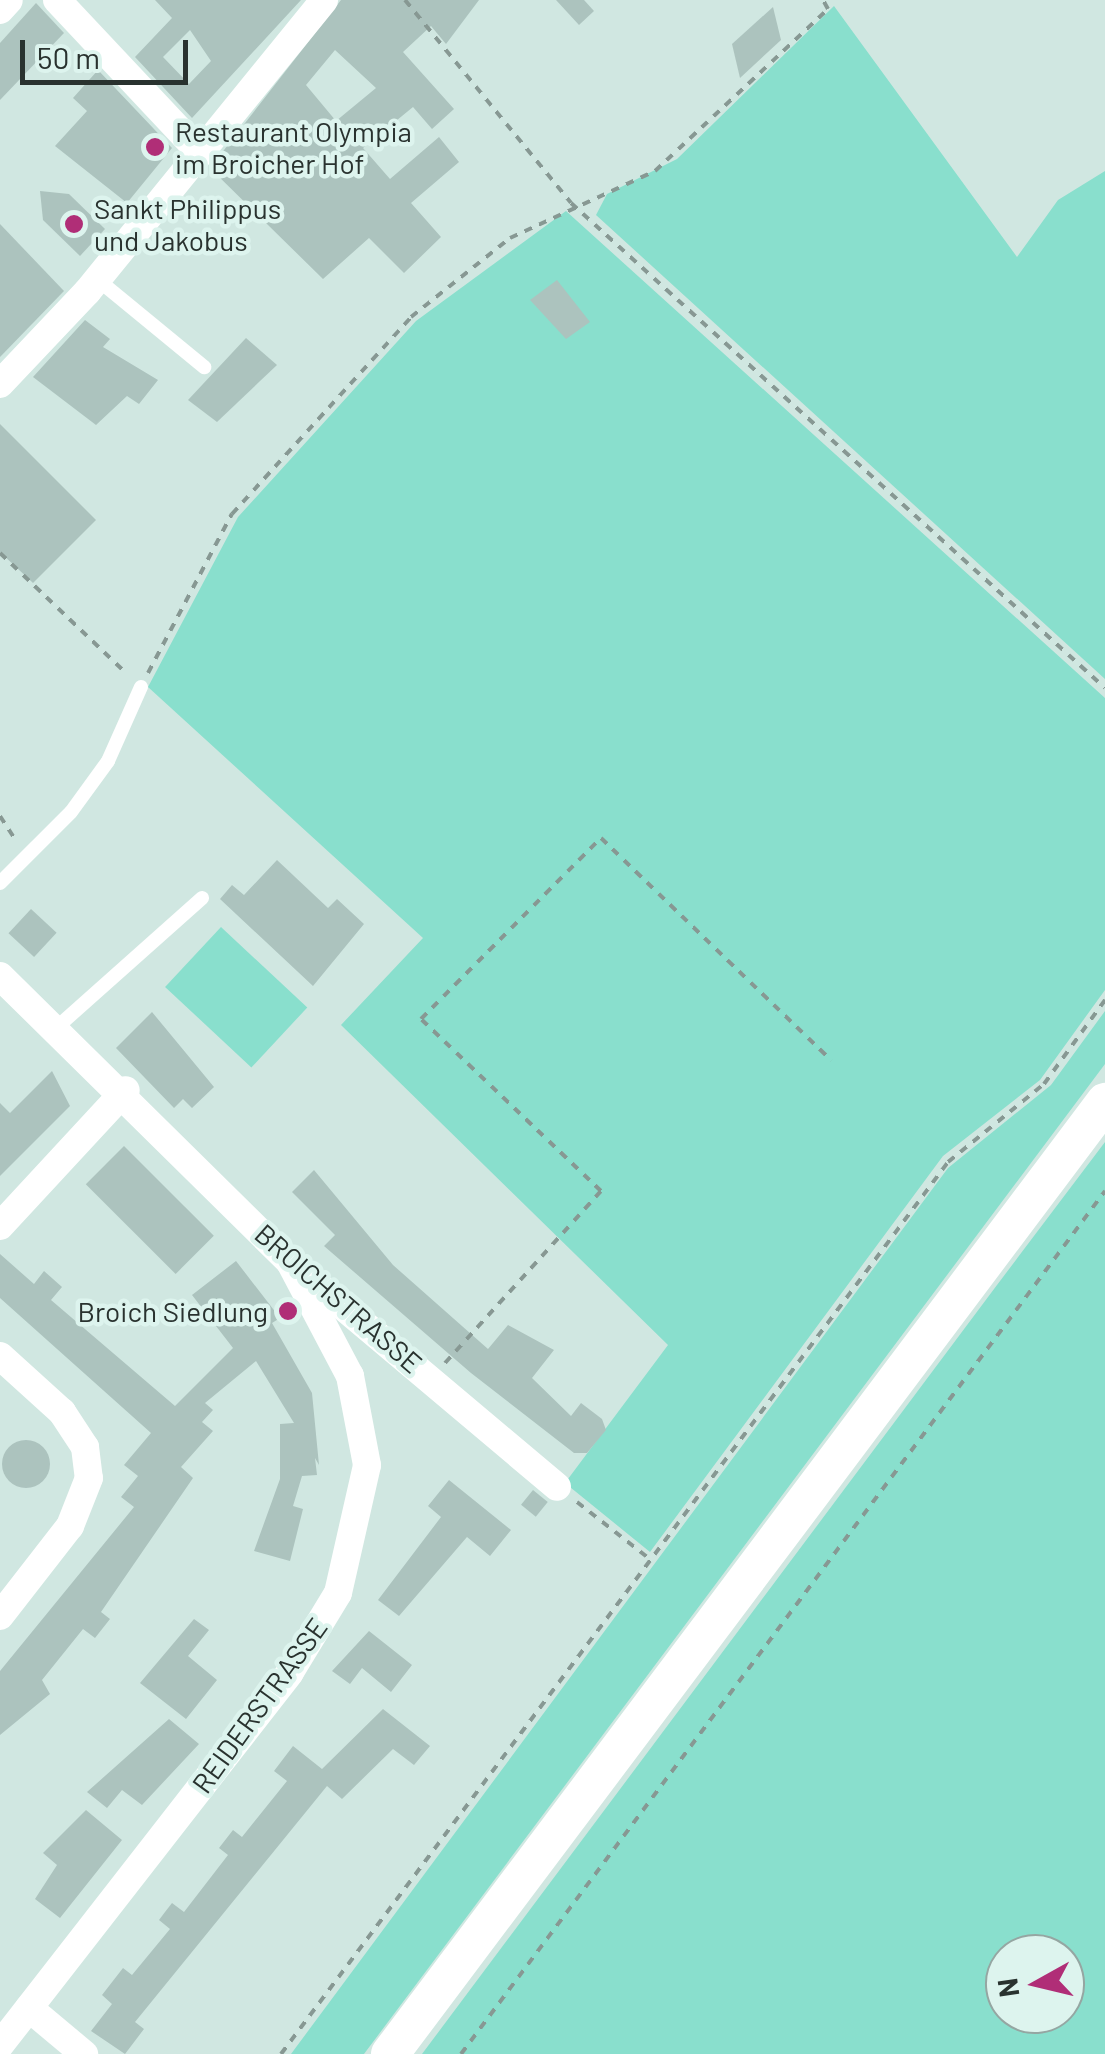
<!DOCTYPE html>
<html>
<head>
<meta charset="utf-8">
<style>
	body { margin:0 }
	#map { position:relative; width:1105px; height:2054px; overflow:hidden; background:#d0e7e1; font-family:Barlow,sans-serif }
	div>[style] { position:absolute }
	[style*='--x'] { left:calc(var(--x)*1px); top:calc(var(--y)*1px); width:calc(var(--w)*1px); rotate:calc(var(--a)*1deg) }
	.green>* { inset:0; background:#89dfcd; transform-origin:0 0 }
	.building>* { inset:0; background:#acc3be; transform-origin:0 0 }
	.round { border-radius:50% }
	.path>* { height:4px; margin-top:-2px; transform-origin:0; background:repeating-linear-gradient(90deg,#879893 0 8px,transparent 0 16px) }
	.service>* { height:14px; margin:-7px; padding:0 7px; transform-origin:7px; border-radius:7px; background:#fff }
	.minor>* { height:28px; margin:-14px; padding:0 14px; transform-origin:14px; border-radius:14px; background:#fff }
	.secondary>* { height:38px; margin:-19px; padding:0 19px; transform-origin:19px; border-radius:19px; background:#fff }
	.dots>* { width:28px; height:28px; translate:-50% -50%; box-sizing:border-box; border:5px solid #ddf4ee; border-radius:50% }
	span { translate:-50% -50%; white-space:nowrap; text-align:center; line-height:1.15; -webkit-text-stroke:9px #ddf4ee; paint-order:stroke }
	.poi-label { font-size:28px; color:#29322f }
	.left { translate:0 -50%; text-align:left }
	.right { translate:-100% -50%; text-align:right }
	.street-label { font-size:28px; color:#29322f }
	.north { position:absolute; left:985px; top:1934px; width:100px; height:100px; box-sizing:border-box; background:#ddf4ee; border:2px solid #95a6a2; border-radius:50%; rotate:262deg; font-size:28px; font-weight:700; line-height:40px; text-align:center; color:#29322f }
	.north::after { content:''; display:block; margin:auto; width:35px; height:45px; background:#b02e77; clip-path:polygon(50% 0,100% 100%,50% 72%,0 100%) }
	.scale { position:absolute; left:20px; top:40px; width:168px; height:45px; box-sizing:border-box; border:5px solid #29322f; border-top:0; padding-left:12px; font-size:30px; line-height:35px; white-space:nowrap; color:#29322f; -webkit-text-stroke:8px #ddf4ee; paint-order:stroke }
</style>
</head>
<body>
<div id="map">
	<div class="green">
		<div style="clip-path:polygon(834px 6px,1017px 257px,1058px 200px,1105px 171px,1105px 679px,596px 215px,607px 194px,677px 159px)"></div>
		<div style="clip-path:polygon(566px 211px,1105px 698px,1105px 990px,1040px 1080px,943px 1156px,650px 1552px,565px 1483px,668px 1345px,341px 1025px,423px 938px,148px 687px,238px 517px,416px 321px)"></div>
		<div style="left:221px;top:927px;width:118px;height:82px;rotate:43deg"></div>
		<div style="clip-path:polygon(1105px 1011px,1105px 1064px,364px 2054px,291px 2054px,948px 1168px,1051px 1085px)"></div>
		<div style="clip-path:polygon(evenodd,1105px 1142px,1105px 2054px,422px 2054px,997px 1285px,1105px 1142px,1005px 1954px,1065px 1954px,1065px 2014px,1005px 2014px,1005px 1954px)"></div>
	</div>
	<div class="building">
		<div style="clip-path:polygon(evenodd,155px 0,301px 0,192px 118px,135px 57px,172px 18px,155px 0,190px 30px,211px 61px,189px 84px,163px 57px,190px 30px)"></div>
		<div style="clip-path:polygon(evenodd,341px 0,479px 0,446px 44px,431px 26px,403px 52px,454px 109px,432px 129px,413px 107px,363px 148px,390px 179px,439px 137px,459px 162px,411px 203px,441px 237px,404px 273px,369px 238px,323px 279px,210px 168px,341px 0,335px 50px,376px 88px,336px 121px,306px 85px,335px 50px)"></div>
		<div style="clip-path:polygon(556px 0,584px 0,594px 11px,579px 25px)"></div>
		<div style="clip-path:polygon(36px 3px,64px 33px,0 100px,0 43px)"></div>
		<div style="clip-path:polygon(773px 7px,781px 40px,740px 78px,732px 44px)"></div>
		<div style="clip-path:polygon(98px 70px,172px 148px,127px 203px,55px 146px,87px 111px,73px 98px)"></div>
		<div style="clip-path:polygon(40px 191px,69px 194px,105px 229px,80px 256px,43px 220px)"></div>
		<div style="clip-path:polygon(0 224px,64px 291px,0 357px)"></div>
		<div style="clip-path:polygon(557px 280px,590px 322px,566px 339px,530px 300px)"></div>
		<div style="clip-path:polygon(85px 320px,110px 339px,103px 347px,158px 380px,139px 404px,127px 396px,96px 425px,33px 377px)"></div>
		<div style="clip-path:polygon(246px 338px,277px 365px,217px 422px,188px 400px)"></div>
		<div style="clip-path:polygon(0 424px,96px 520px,33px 583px,0 552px)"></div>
		<div style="clip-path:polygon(277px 860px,328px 908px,337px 899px,364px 924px,313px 986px,220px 899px,232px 885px,244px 895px)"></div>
		<div style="left:31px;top:909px;width:35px;height:33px;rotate:43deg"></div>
		<div style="clip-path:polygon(152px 1012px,214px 1087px,192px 1108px,183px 1099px,174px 1108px,116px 1048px)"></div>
		<div style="clip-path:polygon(52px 1071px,70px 1106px,0 1176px,0 1103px,10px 1113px)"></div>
		<div style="left:124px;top:1146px;width:127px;height:54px;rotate:45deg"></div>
		<div style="clip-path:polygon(314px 1170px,393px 1265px,488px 1349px,508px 1325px,554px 1350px,532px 1378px,571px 1416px,581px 1403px,602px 1419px,606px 1430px,587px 1453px,574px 1453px,471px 1373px,324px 1246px,335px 1235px,292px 1192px)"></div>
		<div style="clip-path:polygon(0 1254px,34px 1284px,44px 1271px,62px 1287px,51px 1300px,175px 1406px,233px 1348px,192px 1295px,236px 1261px,280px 1318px,272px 1323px,312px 1393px,319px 1465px,315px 1458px,317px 1475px,302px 1476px,293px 1506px,303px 1509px,290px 1561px,254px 1551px,280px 1479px,280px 1424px,294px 1423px,256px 1361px,205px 1403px,213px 1410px,202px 1422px,213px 1431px,181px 1467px,193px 1478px,101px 1612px,110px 1619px,95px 1638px,83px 1629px,42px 1680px,50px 1694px,0 1735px,0 1671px,134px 1507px,121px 1497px,138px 1476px,124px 1465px,151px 1433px,0 1298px)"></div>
		<div class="round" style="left:2px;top:1440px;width:48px;height:48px"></div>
		<div style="clip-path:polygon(449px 1480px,511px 1530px,490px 1556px,467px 1537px,399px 1616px,378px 1600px,441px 1517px,428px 1506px)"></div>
		<div style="left:533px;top:1490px;width:19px;height:19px;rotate:39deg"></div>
		<div style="clip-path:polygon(194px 1619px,209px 1630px,188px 1656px,217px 1680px,186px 1719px,140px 1683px)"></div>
		<div style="clip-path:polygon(369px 1631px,412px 1665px,391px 1692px,362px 1668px,350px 1684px,332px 1671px)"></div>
		<div style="clip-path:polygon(383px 1709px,430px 1746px,414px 1765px,393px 1749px,342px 1799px,327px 1786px,135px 2022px,144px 2029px,125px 2054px,91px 2031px,112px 2004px,102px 1995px,123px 1968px,132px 1975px,170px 1929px,159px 1920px,165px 1912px,172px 1903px,184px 1912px,228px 1855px,219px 1848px,233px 1830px,242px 1837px,287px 1781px,274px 1771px,293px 1746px,322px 1769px)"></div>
		<div style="clip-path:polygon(169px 1719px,199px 1744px,142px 1805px,122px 1790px,107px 1808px,87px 1792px)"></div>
		<div style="clip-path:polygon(86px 1810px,122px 1840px,60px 1918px,35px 1899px,57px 1865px,43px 1853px)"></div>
	</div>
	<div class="path">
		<div style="--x:405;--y:0;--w:262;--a:50.7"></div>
		<div style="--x:571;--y:203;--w:721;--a:42.25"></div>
		<div style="--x:0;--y:553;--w:175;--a:43.6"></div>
		<div style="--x:148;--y:673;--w:180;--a:-62.2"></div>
		<div style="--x:232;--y:514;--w:266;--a:-47.7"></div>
		<div style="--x:411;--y:317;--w:127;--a:-38.6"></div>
		<div style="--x:510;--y:238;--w:160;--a:-24.8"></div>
		<div style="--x:655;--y:171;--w:237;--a:-43.1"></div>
		<div style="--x:828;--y:9;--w:10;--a:-119"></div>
		<div style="--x:0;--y:816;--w:31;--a:57"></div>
		<div style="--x:445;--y:1363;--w:232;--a:-47.8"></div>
		<div style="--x:601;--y:1191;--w:249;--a:-136.3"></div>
		<div style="--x:421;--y:1019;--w:255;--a:-45.2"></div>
		<div style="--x:601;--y:838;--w:320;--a:44"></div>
		<div style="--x:577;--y:1502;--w:94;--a:38.1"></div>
		<div style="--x:281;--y:2054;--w:1114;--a:-53.21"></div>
		<div style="--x:948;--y:1162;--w:124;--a:-39.1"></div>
		<div style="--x:1044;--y:1084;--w:104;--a:-54"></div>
		<div style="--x:461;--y:2054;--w:1077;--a:-53.27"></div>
	</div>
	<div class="service">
		<div style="--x:97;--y:279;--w:139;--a:39.4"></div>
		<div style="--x:0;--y:883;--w:100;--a:-45"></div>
		<div style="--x:71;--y:812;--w:63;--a:-54"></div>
		<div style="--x:108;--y:761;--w:81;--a:-66"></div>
		<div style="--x:55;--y:1029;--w:197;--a:-41.7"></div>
	</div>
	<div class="minor">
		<div style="--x:57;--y:0;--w:206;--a:46.8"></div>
		<div style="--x:0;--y:10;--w:13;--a:-48"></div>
		<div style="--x:0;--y:384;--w:127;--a:-46.6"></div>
		<div style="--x:87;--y:292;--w:376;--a:-50.9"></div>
		<div style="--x:0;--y:976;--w:407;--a:44.6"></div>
		<div style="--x:290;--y:1262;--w:349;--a:40.1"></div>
		<div style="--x:0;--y:1226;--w:185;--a:-47.2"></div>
		<div style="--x:0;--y:1356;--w:84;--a:42.1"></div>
		<div style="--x:62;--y:1412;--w:42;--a:56.7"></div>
		<div style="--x:85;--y:1447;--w:31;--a:83"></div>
		<div style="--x:89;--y:1478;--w:52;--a:111.6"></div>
		<div style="--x:70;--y:1526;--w:114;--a:127.9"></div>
		<div style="--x:29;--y:2008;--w:72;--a:39.9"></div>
		<div style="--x:0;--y:2045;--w:472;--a:-52.1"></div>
		<div style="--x:290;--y:1672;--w:92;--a:-58.7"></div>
		<div style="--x:338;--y:1593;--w:131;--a:-77.2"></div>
		<div style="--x:367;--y:1465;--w:91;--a:-100.8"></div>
		<div style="--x:350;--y:1376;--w:129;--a:-117.8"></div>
	</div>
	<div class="secondary">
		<div style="--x:390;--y:2054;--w:1191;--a:-53.09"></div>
	</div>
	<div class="dots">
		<div style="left:155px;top:147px;background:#b02e77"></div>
		<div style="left:74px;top:224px;background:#b02e77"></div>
		<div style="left:288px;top:1311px;background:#b02e77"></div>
	</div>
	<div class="poi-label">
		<span class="left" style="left:175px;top:147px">Restaurant Olympia<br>im Broicher Hof</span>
		<span class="left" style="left:94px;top:224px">Sankt Philippus<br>und Jakobus</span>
		<span class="right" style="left:268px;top:1311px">Broich Siedlung</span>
	</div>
	<div class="street-label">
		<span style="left:339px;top:1298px;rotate:41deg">BROICHSTRASSE</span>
		<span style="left:259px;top:1705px;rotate:-54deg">REIDERSTRASSE</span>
	</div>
	<div class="north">N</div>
	<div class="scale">50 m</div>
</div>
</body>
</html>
